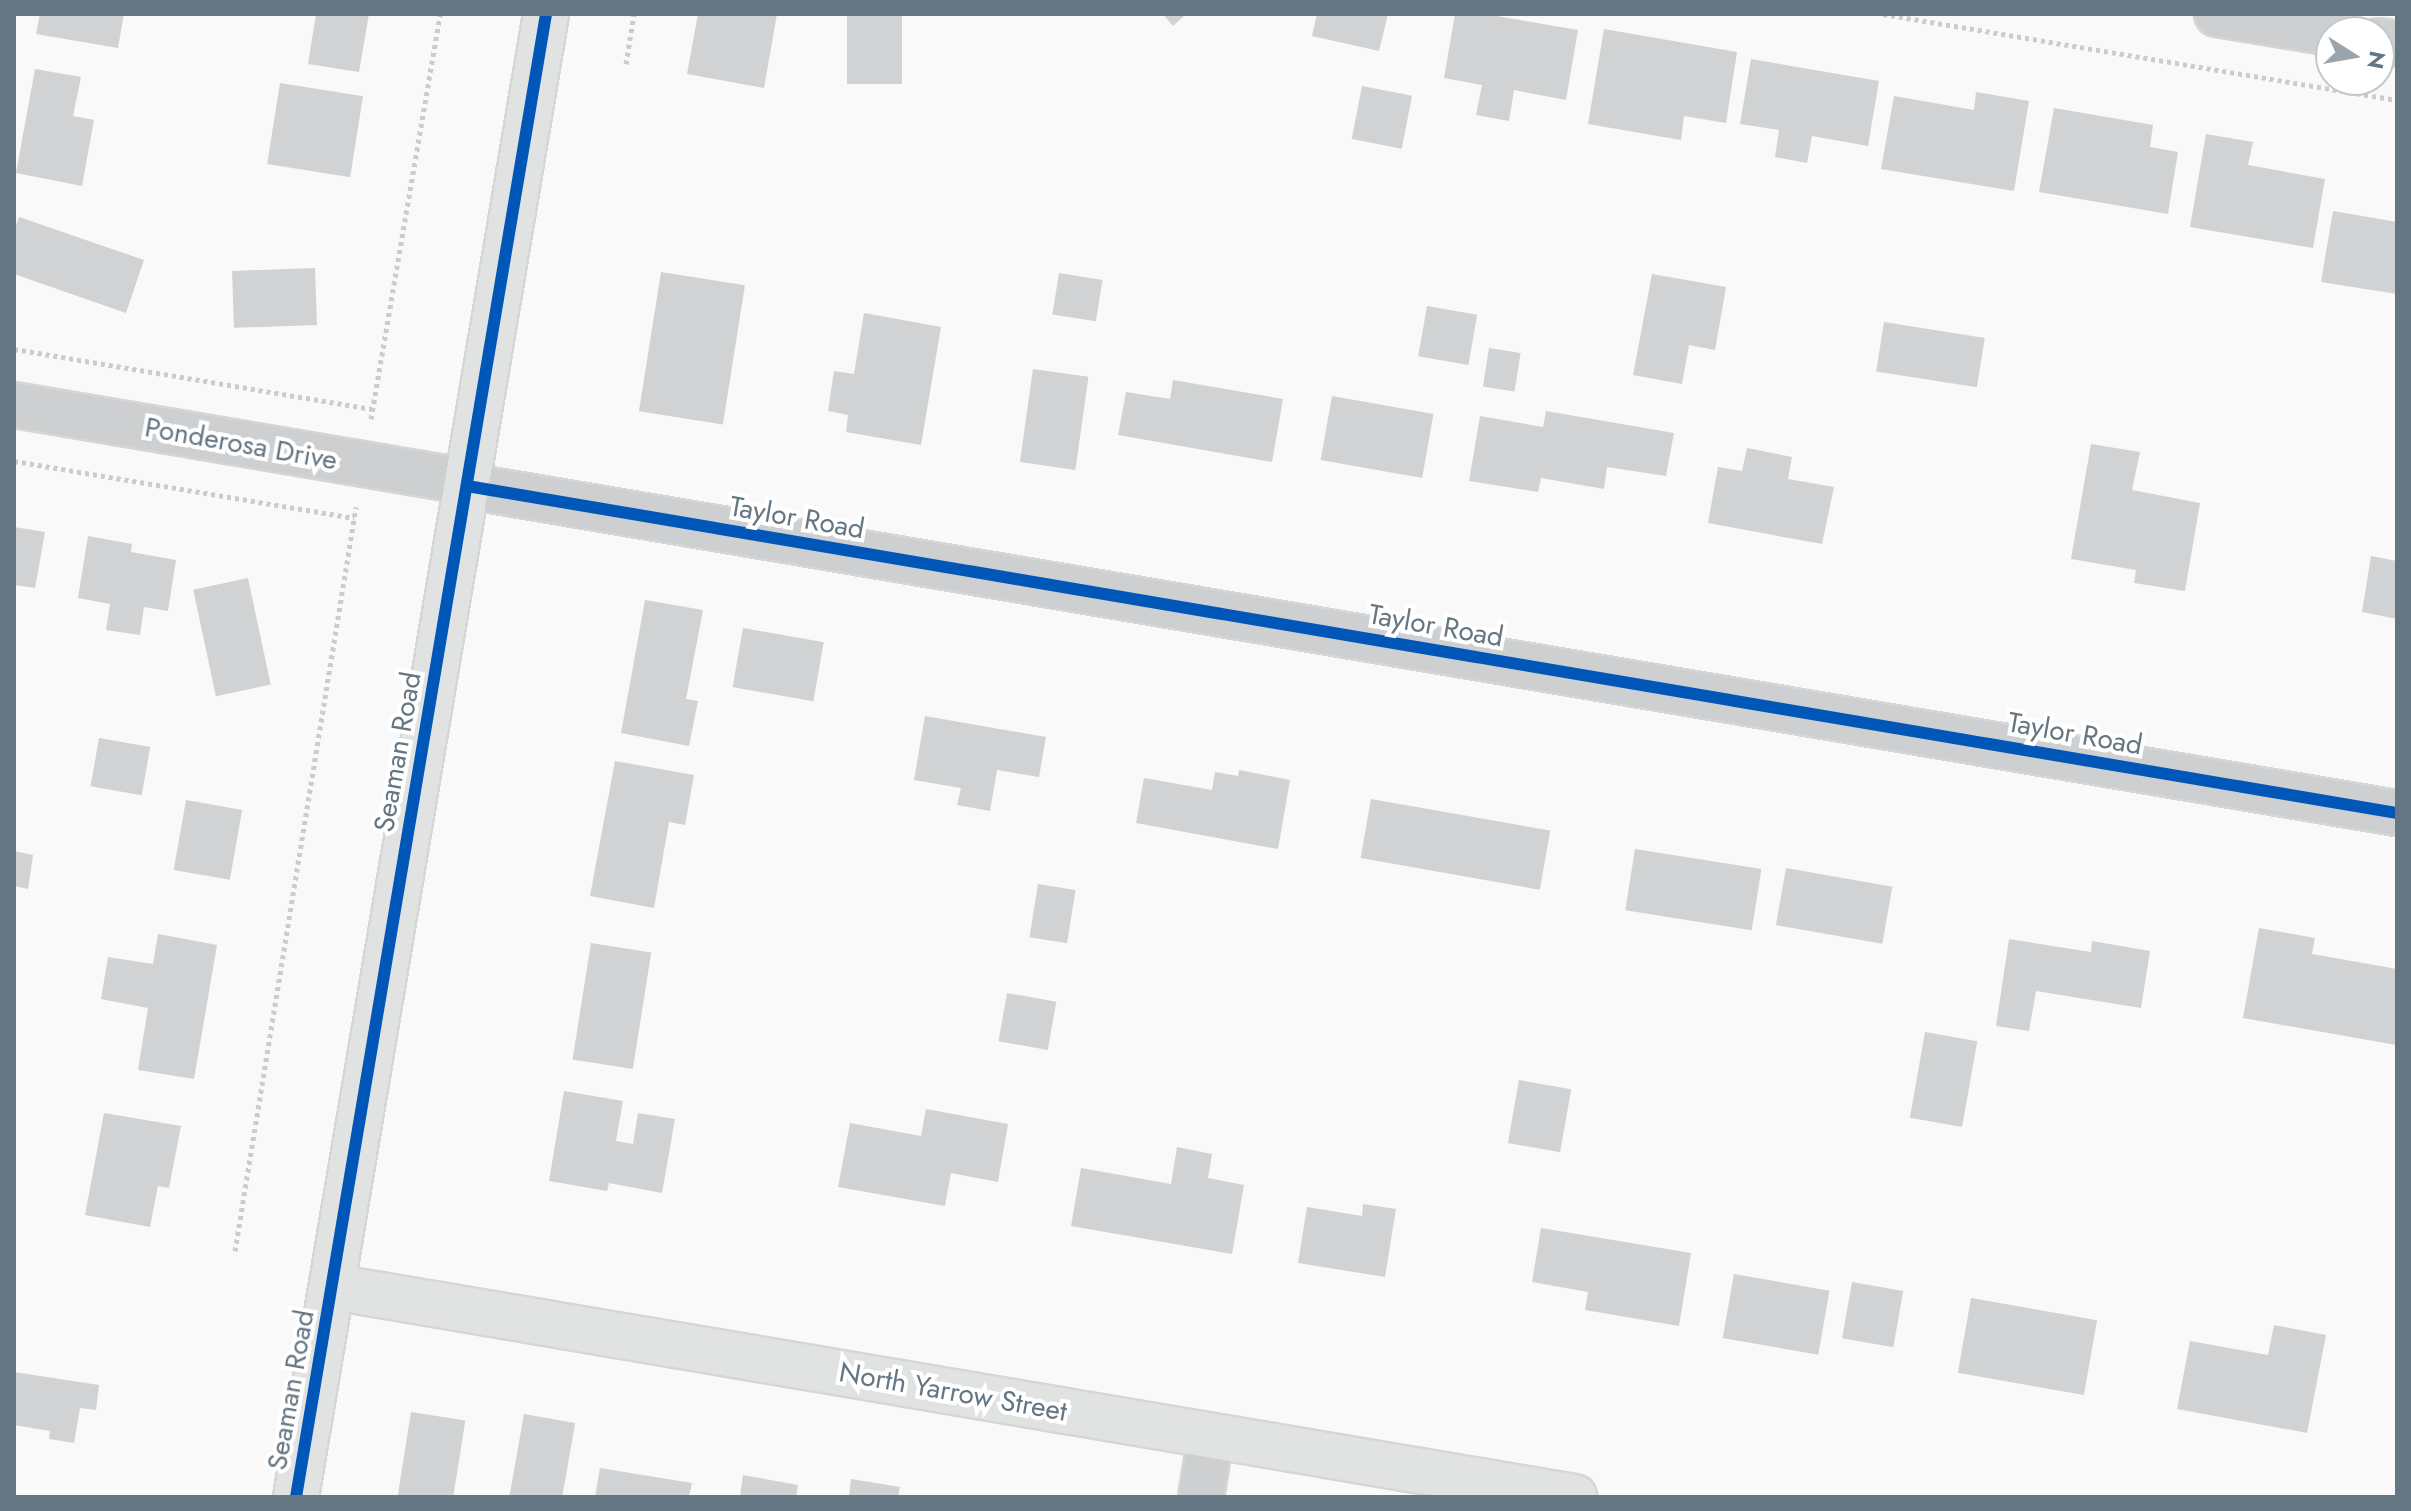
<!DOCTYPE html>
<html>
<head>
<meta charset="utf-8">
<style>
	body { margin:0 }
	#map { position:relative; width:2411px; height:1511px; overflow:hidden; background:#f9f9f9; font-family:Jost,sans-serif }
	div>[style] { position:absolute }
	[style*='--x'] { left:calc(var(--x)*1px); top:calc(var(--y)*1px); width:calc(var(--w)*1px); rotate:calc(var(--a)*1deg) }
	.building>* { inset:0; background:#d0d2d3; transform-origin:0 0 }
	.path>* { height:5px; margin-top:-2.5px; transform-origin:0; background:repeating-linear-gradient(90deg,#cbcccd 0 4px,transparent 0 8px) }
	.roads { filter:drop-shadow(2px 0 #d5d6d7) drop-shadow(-2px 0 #d5d6d7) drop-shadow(0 2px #d5d6d7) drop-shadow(0 -2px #d5d6d7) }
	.street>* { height:44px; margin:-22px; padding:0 22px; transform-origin:22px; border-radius:22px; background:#cecfd0 }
	.secondary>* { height:44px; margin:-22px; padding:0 22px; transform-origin:22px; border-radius:22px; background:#e1e2e2 }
	.cycleway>* { height:12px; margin:-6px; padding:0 6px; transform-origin:6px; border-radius:6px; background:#0057b8 }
	span { translate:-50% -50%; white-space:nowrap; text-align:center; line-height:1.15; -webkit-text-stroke:8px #fff; paint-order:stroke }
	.street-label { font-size:28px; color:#657683 }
	.frame { position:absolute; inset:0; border:16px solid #657683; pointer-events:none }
	.north { position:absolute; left:2315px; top:16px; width:80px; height:80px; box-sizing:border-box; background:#fff; border:2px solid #c1c8cd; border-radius:50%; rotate:101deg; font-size:22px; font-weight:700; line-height:32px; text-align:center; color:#657683 }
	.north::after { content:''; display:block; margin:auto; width:28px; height:36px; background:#99a4ac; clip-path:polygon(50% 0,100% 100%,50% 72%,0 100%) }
</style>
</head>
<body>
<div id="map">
	<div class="building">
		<div style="clip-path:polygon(40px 14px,124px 14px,118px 48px,36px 34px)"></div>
		<div style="clip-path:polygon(316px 14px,369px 14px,359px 72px,308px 64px)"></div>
		<div style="clip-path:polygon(698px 14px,777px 14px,764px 88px,687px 74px)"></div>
		<div style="left:847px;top:14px;width:55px;height:70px"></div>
		<div style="clip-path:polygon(1163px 14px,1186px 14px,1173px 26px)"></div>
		<div style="clip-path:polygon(1317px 14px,1388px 14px,1379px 51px,1312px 36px)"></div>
		<div style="clip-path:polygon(1455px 14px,1485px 14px,1578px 30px,1566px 100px,1514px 90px,1509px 121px,1476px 115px,1482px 85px,1444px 78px)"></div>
		<div style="clip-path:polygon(1604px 29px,1737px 52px,1726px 123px,1684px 116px,1681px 140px,1588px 124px)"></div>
		<div style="clip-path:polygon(1751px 59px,1879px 81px,1868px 146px,1812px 136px,1807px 163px,1775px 157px,1779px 130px,1740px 124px)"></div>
		<div style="clip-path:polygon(35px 69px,81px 77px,73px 116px,94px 120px,82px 186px,16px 173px)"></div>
		<div style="left:280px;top:83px;width:84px;height:82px;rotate:9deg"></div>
		<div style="left:1362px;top:86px;width:51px;height:54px;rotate:11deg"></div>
		<div style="clip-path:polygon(1976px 92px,2029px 101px,2014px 191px,1881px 169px,1894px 96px,1974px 110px)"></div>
		<div style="clip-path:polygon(2054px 108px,2153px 125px,2150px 147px,2178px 152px,2168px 214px,2039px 192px)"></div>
		<div style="clip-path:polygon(2206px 134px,2253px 142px,2248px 165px,2325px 179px,2313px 248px,2190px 227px)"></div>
		<div style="clip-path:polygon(2333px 211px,2397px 222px,2397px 294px,2321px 282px)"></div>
		<div style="clip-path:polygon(19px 217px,144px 260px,126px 313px,14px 274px,14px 230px)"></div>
		<div style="left:315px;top:268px;width:57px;height:83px;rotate:88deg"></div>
		<div style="left:661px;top:272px;width:85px;height:141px;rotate:9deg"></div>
		<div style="left:1059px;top:273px;width:44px;height:42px;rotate:9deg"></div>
		<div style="clip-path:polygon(1652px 274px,1726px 287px,1715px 350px,1689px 345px,1682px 384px,1633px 375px)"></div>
		<div style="left:1427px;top:306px;width:51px;height:51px;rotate:10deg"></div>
		<div style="clip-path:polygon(864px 313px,941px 327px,921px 445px,846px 432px,848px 415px,828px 411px,834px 371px,854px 374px)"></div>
		<div style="left:1884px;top:322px;width:102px;height:50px;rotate:9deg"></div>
		<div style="left:1489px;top:348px;width:32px;height:39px;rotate:9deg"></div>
		<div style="left:1033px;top:369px;width:56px;height:94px;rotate:8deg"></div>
		<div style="clip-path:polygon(1173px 380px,1283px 399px,1272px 462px,1118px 435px,1126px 392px,1170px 399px)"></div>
		<div style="left:1332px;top:396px;width:103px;height:65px;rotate:10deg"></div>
		<div style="clip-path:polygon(1546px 411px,1674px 433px,1666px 476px,1607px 467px,1604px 489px,1541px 478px,1538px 492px,1469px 481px,1480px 416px,1543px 427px)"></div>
		<div style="clip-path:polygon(2091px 444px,2140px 452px,2132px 490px,2200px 503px,2185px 591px,2134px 583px,2136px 570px,2071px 559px)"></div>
		<div style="clip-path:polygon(1747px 448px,1792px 457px,1788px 479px,1834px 487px,1822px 544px,1708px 523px,1718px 467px,1742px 471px)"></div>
		<div style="clip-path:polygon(14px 527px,45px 532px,35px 588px,14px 585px)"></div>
		<div style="clip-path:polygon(88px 536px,132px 544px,131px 552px,176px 560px,168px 611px,144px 607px,140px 635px,106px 630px,110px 604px,78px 598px)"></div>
		<div style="clip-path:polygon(2371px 556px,2397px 561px,2397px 619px,2362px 612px)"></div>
		<div style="left:248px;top:578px;width:109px;height:56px;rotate:78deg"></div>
		<div style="clip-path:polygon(645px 600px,703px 610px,686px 699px,698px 701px,689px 746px,621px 733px)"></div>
		<div style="left:743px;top:628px;width:82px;height:60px;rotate:10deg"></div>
		<div style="clip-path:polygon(925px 716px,1046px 737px,1039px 777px,997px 770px,990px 811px,957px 805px,961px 788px,914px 780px)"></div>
		<div style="left:99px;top:738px;width:52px;height:49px;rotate:10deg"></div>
		<div style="clip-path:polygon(615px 761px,694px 775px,685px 825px,669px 822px,654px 908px,590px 896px)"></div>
		<div style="clip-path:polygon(1239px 770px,1290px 780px,1278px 849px,1136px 823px,1144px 778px,1212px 790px,1215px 772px,1238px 776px)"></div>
		<div style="left:1371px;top:799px;width:182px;height:60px;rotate:10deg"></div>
		<div style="left:186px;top:800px;width:57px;height:71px;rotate:10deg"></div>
		<div style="left:1635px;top:849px;width:128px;height:62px;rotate:9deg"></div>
		<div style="clip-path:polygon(14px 851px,33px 855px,28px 889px,14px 886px)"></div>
		<div style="left:1786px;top:868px;width:108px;height:58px;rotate:10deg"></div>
		<div style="left:1038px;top:884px;width:38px;height:54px;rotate:9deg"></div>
		<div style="clip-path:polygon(2259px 928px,2315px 938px,2312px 954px,2397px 969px,2396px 1045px,2243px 1018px)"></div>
		<div style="clip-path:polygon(158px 934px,217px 945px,194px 1079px,138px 1070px,148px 1008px,101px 999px,108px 957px,153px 964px)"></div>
		<div style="clip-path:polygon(2009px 939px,2091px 952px,2092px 941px,2150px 951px,2141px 1008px,2036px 991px,2029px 1031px,1996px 1026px)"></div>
		<div style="left:591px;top:943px;width:61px;height:118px;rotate:9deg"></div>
		<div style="left:1007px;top:993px;width:50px;height:49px;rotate:10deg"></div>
		<div style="left:1925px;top:1032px;width:53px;height:87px;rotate:10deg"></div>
		<div style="left:1519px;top:1080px;width:53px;height:64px;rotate:10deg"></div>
		<div style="clip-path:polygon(564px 1091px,623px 1101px,616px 1141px,633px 1144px,638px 1113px,675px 1119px,662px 1193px,609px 1183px,607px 1191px,549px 1181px)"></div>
		<div style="clip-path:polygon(926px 1109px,1008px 1124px,998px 1182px,951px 1173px,945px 1206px,838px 1187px,850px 1123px,921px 1136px)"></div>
		<div style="clip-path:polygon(104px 1113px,181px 1126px,169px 1188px,158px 1186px,150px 1227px,85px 1215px)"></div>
		<div style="clip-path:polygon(1177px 1147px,1212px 1154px,1208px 1178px,1244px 1185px,1232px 1254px,1071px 1226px,1081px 1168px,1171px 1184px)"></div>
		<div style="clip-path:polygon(1363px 1204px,1396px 1209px,1385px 1277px,1298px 1263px,1307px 1207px,1362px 1216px)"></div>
		<div style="clip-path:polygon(1541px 1228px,1691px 1253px,1679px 1326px,1585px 1310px,1588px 1292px,1532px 1282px)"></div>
		<div style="left:1734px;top:1274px;width:97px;height:65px;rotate:10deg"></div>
		<div style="left:1852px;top:1282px;width:52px;height:57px;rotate:10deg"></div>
		<div style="left:1971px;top:1298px;width:128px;height:76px;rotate:10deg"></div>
		<div style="clip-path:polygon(2274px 1325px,2326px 1335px,2307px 1433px,2177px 1409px,2190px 1341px,2268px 1355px)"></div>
		<div style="clip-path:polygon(14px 1372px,99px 1385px,96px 1410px,80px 1408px,74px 1443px,49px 1439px,50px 1431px,14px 1425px)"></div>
		<div style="left:411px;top:1412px;width:55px;height:86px;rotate:9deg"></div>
		<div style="left:524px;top:1414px;width:52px;height:84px;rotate:10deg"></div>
		<div style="clip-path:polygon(600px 1468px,692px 1483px,689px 1497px,595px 1497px)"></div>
		<div style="clip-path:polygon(743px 1475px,798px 1485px,796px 1497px,740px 1497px)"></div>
		<div style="clip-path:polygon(851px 1479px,900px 1487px,898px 1497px,849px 1497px)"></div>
	</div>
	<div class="path">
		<div style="--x:1883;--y:14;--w:521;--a:9.5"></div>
		<div style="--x:626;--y:64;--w:51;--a:-80.9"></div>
		<div style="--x:14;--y:349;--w:363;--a:9.5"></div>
		<div style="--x:371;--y:419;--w:411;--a:-80.3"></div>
		<div style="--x:14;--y:461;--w:345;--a:9.5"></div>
		<div style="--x:235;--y:1251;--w:754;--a:-80.76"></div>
	</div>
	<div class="roads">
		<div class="street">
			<div style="--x:2217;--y:14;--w:116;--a:9.5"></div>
			<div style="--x:2379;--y:41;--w:18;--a:9"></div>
			<div style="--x:14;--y:405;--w:460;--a:9.6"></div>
			<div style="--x:467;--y:486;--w:1958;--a:9.62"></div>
			<div style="--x:1201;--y:1497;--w:62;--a:-80.7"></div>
		</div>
		<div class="secondary">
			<div style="--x:333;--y:1287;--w:1259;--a:9.6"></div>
			<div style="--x:296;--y:1497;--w:1504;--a:-80.43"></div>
		</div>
	</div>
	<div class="cycleway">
		<div style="--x:467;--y:486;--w:1958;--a:9.62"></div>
		<div style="--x:296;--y:1497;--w:1504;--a:-80.43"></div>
	</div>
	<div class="street-label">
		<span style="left:241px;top:444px;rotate:10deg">Ponderosa Drive</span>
		<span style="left:797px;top:518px;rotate:10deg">Taylor Road</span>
		<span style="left:1436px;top:626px;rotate:10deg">Taylor Road</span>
		<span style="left:2075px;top:734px;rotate:10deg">Taylor Road</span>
		<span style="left:398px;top:752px;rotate:-80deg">Seaman Road</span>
		<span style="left:291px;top:1390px;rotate:-80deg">Seaman Road</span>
		<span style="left:953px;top:1392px;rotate:10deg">North Yarrow Street</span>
	</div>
	<div class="frame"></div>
	<div class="north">N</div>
</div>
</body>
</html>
